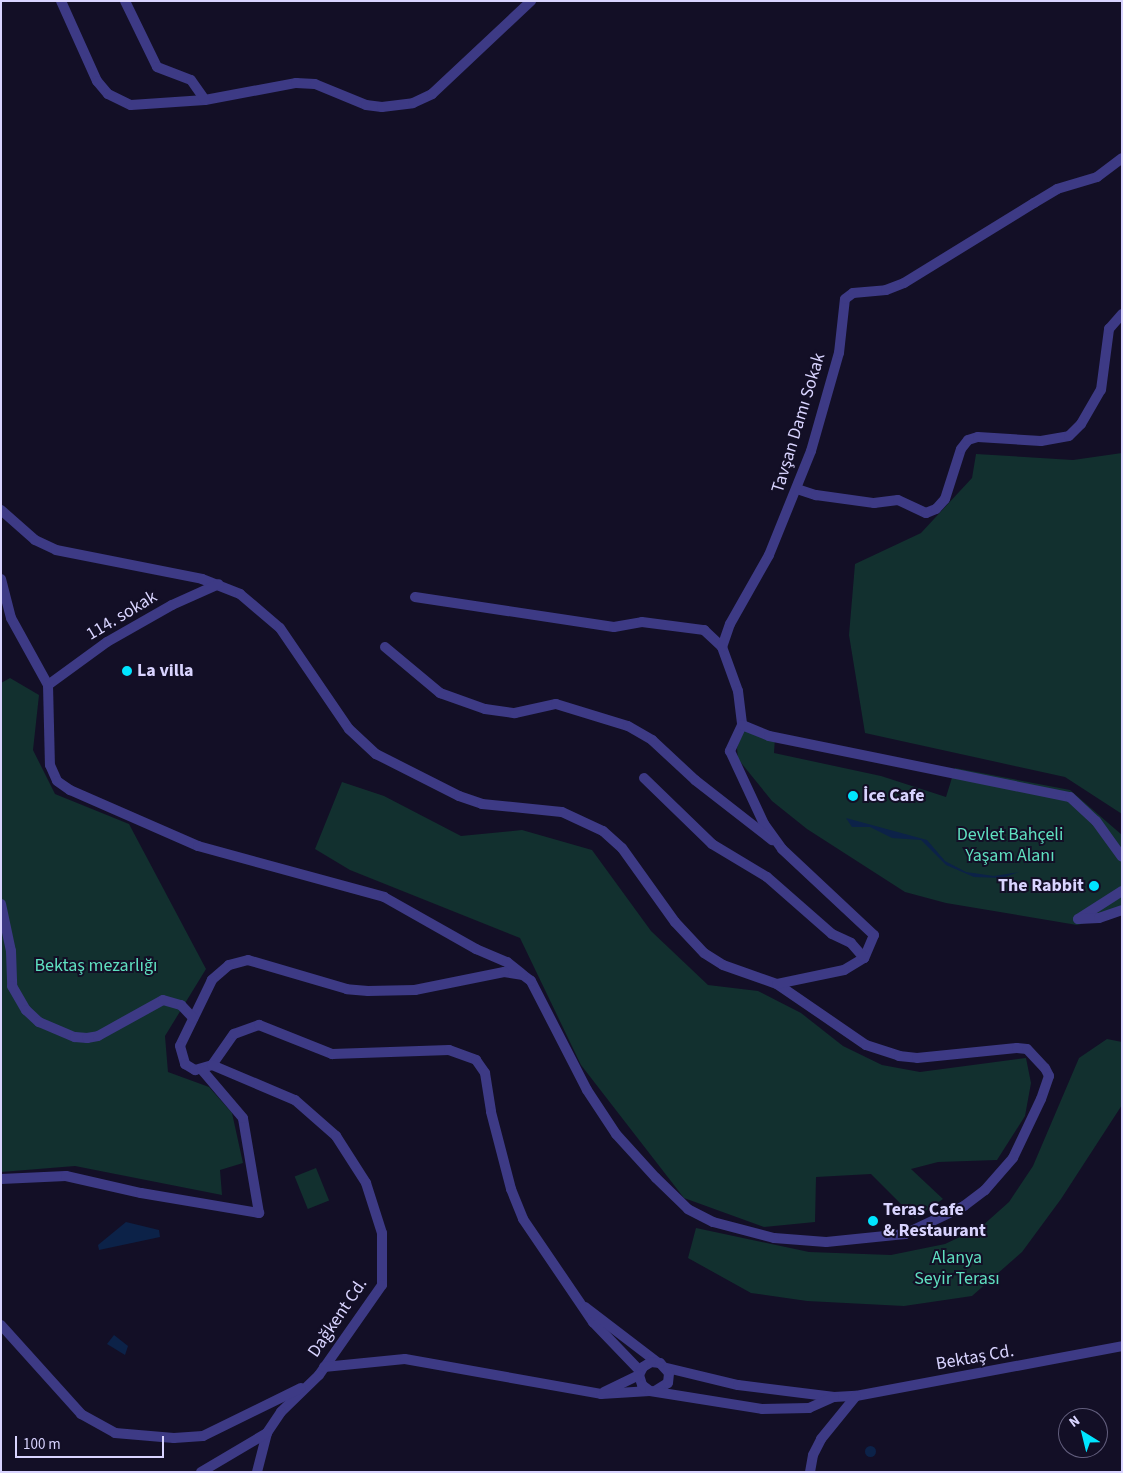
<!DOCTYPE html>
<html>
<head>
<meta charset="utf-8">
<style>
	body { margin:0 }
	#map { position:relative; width:1123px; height:1473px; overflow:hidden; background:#130f26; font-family:"Source Sans 3",sans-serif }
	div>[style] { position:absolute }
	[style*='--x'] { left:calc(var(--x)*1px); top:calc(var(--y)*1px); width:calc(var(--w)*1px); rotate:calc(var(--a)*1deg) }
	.green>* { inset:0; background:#12302f; transform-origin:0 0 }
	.water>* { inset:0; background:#0c2248 }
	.round { border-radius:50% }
	.minor>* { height:10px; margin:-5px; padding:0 5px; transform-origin:5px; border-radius:5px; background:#3d3a85 }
	.dots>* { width:14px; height:14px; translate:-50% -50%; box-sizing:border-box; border:2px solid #130f26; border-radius:50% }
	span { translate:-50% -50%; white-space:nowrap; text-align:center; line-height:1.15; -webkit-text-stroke:4px #130f26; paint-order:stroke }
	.street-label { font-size:18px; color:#d9d4ff }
	.poi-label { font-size:18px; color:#d9d4ff; font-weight:700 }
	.left { translate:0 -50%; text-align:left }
	.right { translate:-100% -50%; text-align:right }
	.park-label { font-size:18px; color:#5fe0c0 }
	.frame { position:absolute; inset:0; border:2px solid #d9d4ff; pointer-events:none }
	.north { position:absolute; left:1058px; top:1408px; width:50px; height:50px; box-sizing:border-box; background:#130f26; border:1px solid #625e7d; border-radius:50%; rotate:324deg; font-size:14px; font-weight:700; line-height:20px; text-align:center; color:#d9d4ff }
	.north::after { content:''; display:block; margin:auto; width:18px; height:22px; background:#00e5ff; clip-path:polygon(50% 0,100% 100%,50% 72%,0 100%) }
	.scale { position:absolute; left:15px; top:1436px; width:149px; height:22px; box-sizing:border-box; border:2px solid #d9d4ff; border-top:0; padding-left:6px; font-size:15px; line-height:18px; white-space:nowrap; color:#d9d4ff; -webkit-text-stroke:4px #130f26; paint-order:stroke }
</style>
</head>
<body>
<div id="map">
	<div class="green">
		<div style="clip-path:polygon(1122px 453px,1122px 814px,1065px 777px,865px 733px,849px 635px,855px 564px,921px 533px,972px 478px,976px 454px,1073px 460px)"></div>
		<div style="clip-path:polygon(10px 678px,39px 695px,33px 750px,55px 794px,129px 824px,206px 969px,165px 1036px,168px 1072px,209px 1087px,232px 1113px,243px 1163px,220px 1170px,222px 1195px,75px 1166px,1px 1172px,1px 683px)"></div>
		<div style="clip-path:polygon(746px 721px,775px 737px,774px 753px,881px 776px,946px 797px,955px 768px,1070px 790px,1122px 835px,1122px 914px,1077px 925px,946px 903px,905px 892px,807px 829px,772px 801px,738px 759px,737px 748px)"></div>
		<div style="clip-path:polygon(342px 782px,384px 796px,461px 836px,522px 830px,592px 850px,651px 931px,708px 985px,758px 991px,801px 1013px,843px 1046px,882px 1065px,920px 1072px,1026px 1058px,1031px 1083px,1025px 1116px,997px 1160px,938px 1162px,911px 1169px,943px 1199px,915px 1218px,871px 1174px,816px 1177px,815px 1222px,764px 1227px,684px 1198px,581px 1065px,520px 938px,350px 870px,315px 849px)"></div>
		<div style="clip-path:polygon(1107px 1039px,1122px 1042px,1122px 1105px,1061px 1199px,1022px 1252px,972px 1296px,904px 1306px,807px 1301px,751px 1293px,688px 1258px,696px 1228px,809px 1252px,891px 1255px,945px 1244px,981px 1227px,1009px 1202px,1033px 1166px,1079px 1058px)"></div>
		<div style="left:316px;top:1168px;width:35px;height:23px;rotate:68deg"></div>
	</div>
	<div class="water">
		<div style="clip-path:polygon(846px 818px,927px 840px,945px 861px,966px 872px,994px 876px,1019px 872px,1002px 878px,974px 877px,946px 865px,921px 840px,892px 838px,870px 827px,852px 827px)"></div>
		<div style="clip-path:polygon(126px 1222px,159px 1230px,160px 1237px,99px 1250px,98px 1245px)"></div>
		<div style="clip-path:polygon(114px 1335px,128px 1346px,125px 1355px,107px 1344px)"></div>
		<div class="round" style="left:864.5px;top:1445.5px;width:11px;height:11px"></div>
	</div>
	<div class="minor">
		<div style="--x:61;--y:1;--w:88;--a:65.8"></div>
		<div style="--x:97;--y:81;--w:17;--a:50"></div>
		<div style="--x:108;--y:94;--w:25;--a:26"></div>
		<div style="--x:131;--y:105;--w:74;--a:-3.9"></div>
		<div style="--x:205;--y:100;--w:93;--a:-10.6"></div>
		<div style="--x:296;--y:83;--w:19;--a:3"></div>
		<div style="--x:315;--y:84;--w:55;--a:22.4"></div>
		<div style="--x:366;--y:105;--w:16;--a:7"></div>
		<div style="--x:382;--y:107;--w:31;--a:-7"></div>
		<div style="--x:413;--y:103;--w:21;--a:-25"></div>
		<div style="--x:432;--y:94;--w:136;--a:-43.2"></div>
		<div style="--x:125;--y:1;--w:73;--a:64.1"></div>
		<div style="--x:157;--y:67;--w:36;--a:21"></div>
		<div style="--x:191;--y:80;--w:24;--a:55"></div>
		<div style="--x:797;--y:489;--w:20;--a:18"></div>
		<div style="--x:816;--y:495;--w:59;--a:7.9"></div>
		<div style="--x:874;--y:503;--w:24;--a:-7"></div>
		<div style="--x:898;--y:500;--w:31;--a:25"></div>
		<div style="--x:926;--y:513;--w:11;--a:-22"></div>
		<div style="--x:936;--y:509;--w:13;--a:-48"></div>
		<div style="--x:945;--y:499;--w:52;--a:-72.3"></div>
		<div style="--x:961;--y:449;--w:11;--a:-52"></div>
		<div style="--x:968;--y:440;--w:10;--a:-17"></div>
		<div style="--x:978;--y:437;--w:63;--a:3.6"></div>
		<div style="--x:1041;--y:441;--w:28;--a:-10"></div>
		<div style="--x:1069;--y:436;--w:17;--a:-45"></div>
		<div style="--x:1081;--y:424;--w:39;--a:-60"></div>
		<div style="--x:1101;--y:390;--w:62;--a:-82.5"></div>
		<div style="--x:1109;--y:329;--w:20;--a:-49"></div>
		<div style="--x:1;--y:510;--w:45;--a:41.4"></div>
		<div style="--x:35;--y:540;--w:23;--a:25"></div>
		<div style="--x:56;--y:550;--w:149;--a:11.2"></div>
		<div style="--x:202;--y:579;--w:41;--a:21.5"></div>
		<div style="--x:240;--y:594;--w:52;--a:40.4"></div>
		<div style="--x:280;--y:628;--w:122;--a:55.7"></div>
		<div style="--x:349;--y:729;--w:37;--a:43"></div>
		<div style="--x:376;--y:754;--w:93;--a:26.8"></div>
		<div style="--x:459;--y:796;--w:24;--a:19"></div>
		<div style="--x:482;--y:804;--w:80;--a:5.7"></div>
		<div style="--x:562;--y:812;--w:45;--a:24.9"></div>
		<div style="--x:603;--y:831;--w:25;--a:42"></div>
		<div style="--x:622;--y:848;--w:91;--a:54.4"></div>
		<div style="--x:675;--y:922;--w:42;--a:46.9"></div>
		<div style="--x:704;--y:953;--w:22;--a:32"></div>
		<div style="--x:723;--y:965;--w:57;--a:19.4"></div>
		<div style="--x:777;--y:984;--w:108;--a:34.4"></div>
		<div style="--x:866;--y:1045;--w:35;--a:18"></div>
		<div style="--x:899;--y:1056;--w:18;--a:6"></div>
		<div style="--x:917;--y:1058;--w:100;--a:-5.7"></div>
		<div style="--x:1017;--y:1048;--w:10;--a:6"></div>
		<div style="--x:1027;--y:1049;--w:26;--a:47"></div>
		<div style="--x:1045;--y:1068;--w:9;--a:63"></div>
		<div style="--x:1049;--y:1076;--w:24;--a:109"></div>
		<div style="--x:1041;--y:1099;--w:65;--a:115.4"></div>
		<div style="--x:1013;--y:1158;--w:43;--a:131.2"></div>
		<div style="--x:985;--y:1190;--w:26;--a:143"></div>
		<div style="--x:964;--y:1206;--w:65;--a:154.6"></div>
		<div style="--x:905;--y:1234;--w:79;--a:174.2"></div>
		<div style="--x:826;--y:1242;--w:52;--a:-175.6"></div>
		<div style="--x:774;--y:1238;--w:63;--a:-165.3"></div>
		<div style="--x:713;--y:1222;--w:28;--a:-153"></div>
		<div style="--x:688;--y:1209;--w:45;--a:-135.9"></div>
		<div style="--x:656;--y:1178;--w:59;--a:-132.3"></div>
		<div style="--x:616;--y:1134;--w:53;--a:-123.4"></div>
		<div style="--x:587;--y:1090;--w:123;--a:-117.2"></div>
		<div style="--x:531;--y:981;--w:10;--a:-143"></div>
		<div style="--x:523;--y:975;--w:19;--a:-171"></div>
		<div style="--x:504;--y:972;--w:91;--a:168.6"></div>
		<div style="--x:415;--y:990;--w:47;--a:178.8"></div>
		<div style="--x:368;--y:991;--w:21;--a:-175"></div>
		<div style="--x:347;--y:989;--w:103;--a:-163.7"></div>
		<div style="--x:248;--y:960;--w:20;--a:165"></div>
		<div style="--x:229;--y:965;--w:23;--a:139"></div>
		<div style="--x:212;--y:980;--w:73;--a:115.9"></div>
		<div style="--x:180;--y:1046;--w:19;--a:74"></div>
		<div style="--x:185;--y:1064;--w:12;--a:31"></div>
		<div style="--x:195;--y:1070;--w:18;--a:-16"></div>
		<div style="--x:212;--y:1065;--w:38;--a:-55"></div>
		<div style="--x:234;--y:1034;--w:27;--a:-20"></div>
		<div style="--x:259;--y:1025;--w:79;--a:21.7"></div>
		<div style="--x:332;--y:1054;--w:117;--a:-2"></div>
		<div style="--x:449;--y:1050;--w:29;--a:20"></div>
		<div style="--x:476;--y:1060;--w:16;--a:55"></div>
		<div style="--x:485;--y:1073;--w:39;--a:81"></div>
		<div style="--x:491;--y:1112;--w:80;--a:75.4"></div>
		<div style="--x:511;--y:1189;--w:32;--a:68"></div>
		<div style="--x:523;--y:1219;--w:125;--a:55.8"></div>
		<div style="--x:593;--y:1322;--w:68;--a:46.2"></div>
		<div style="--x:1;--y:579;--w:40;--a:75.6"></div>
		<div style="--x:11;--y:618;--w:77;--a:61.1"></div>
		<div style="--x:48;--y:685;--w:80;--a:88.6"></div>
		<div style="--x:50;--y:765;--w:17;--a:66"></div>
		<div style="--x:57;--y:781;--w:16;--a:35"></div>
		<div style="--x:70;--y:790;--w:140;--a:23.6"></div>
		<div style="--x:198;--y:846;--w:193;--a:15.3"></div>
		<div style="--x:384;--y:897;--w:106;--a:29.5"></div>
		<div style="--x:476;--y:949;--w:34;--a:23"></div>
		<div style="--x:507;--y:962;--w:18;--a:38"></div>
		<div style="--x:415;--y:597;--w:201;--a:8.6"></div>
		<div style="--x:614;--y:627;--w:28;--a:-10"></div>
		<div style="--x:642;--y:622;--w:63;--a:7.4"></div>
		<div style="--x:704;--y:630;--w:25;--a:43"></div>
		<div style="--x:722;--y:647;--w:47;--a:70"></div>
		<div style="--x:738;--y:691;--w:34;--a:83"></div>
		<div style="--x:742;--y:725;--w:29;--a:115"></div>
		<div style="--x:730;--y:751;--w:81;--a:65"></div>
		<div style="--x:764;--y:824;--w:31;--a:54"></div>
		<div style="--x:782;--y:849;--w:126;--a:43.1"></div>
		<div style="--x:874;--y:935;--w:25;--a:113"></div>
		<div style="--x:864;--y:958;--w:23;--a:149"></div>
		<div style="--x:844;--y:970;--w:68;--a:168.2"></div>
		<div style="--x:385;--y:647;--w:72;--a:39.9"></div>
		<div style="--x:440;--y:693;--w:48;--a:19.6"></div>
		<div style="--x:485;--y:709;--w:30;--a:8"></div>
		<div style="--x:515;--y:713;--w:42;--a:-12.4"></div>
		<div style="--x:556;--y:704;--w:75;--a:17"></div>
		<div style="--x:628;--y:726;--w:28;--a:30"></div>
		<div style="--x:652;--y:740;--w:59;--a:42.9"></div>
		<div style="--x:695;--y:780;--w:98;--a:37.9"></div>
		<div style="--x:722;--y:647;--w:24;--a:-71"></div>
		<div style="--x:730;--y:624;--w:79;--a:-60.5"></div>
		<div style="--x:769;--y:555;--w:112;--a:-68"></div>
		<div style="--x:811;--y:451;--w:102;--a:-74.1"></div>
		<div style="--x:839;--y:353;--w:54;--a:-83.7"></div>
		<div style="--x:845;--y:299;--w:10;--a:-37"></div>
		<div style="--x:853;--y:293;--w:33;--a:-5"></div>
		<div style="--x:886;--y:290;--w:19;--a:-21"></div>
		<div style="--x:904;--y:283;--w:153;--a:-31.6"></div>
		<div style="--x:1034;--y:203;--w:27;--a:-31"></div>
		<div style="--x:1057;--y:189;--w:42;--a:-16.7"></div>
		<div style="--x:1097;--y:177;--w:31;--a:-37"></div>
		<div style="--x:48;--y:685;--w:73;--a:-36.1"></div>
		<div style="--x:107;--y:642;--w:75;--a:-29.6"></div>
		<div style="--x:172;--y:605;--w:51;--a:-24.1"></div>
		<div style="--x:742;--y:725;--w:29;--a:22"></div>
		<div style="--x:769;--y:736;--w:307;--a:11.5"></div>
		<div style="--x:1070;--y:797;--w:35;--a:43"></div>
		<div style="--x:1096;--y:821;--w:44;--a:54.2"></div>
		<div style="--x:644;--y:778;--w:95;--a:44.1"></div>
		<div style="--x:712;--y:844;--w:64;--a:31"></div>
		<div style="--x:767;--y:877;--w:86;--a:41.2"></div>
		<div style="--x:832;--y:934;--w:21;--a:25"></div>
		<div style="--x:851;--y:943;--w:20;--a:49"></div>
		<div style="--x:1122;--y:891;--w:52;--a:147.5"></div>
		<div style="--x:1078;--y:919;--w:21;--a:-3"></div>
		<div style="--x:1099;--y:918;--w:24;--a:-19"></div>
		<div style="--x:1;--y:904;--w:48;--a:78"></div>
		<div style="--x:11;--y:951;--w:35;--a:88"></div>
		<div style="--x:12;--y:986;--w:28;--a:60"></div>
		<div style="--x:26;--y:1010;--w:18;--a:43"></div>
		<div style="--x:39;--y:1022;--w:39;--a:23"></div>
		<div style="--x:75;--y:1037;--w:12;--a:5"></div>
		<div style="--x:87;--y:1038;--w:11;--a:-10"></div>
		<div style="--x:98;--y:1036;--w:74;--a:-29"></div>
		<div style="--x:163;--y:1000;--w:19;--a:16"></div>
		<div style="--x:181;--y:1005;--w:18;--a:47"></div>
		<div style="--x:212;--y:1065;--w:90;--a:22.9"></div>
		<div style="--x:295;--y:1100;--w:55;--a:41.3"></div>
		<div style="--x:336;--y:1136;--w:56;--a:57.4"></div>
		<div style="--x:366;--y:1183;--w:52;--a:72.3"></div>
		<div style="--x:382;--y:1233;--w:52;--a:90"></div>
		<div style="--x:382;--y:1285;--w:110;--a:125"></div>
		<div style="--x:319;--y:1375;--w:53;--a:135.8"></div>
		<div style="--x:281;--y:1412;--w:25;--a:124"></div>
		<div style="--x:267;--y:1433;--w:40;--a:104.4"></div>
		<div style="--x:1;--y:1179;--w:65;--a:-2.6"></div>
		<div style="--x:66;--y:1176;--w:77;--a:12.8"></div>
		<div style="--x:141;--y:1193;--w:120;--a:9.6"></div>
		<div style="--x:259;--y:1213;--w:96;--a:-99.6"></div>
		<div style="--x:243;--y:1118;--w:63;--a:-130.5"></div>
		<div style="--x:585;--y:1307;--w:91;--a:37.4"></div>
		<div style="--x:1;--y:1325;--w:120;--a:48"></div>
		<div style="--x:81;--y:1414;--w:39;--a:29"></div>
		<div style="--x:115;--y:1433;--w:59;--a:4.8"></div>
		<div style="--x:174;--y:1438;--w:29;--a:-4"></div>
		<div style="--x:203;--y:1436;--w:109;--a:-26.1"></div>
		<div style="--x:324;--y:1367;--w:81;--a:-5.6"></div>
		<div style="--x:405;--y:1359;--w:199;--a:10.1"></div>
		<div style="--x:601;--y:1394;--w:49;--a:-3.5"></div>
		<div style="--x:667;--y:1368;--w:73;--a:13.5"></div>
		<div style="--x:738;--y:1385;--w:97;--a:7.1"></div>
		<div style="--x:834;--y:1397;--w:22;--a:-3"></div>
		<div style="--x:856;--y:1396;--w:271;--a:-10.6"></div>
		<div style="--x:655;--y:1391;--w:15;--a:-32"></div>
		<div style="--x:668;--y:1383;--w:10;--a:-84"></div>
		<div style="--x:669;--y:1373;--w:13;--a:-132"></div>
		<div style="--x:660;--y:1363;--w:9;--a:-174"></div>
		<div style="--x:651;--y:1362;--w:9;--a:148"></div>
		<div style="--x:643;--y:1367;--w:9;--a:117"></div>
		<div style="--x:639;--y:1375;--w:10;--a:73"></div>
		<div style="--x:642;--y:1385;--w:10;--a:37"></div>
		<div style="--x:650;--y:1391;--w:113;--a:9.1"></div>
		<div style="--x:762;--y:1409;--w:47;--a:-1.2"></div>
		<div style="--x:809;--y:1408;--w:27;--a:-24"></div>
		<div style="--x:604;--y:1392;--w:39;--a:-26"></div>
		<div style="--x:201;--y:1472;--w:77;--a:-30.6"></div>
		<div style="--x:810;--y:1472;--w:17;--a:-80"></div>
		<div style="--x:813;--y:1455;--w:18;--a:-63"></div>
		<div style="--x:821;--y:1439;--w:55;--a:-50.9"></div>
	</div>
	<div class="dots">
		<div style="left:127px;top:671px;background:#00e5ff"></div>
		<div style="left:853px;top:796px;background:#00e5ff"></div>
		<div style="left:1094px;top:886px;background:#00e5ff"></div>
		<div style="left:873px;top:1221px;background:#00e5ff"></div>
	</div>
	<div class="street-label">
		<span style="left:799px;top:423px;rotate:-73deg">Tavşan Damı Sokak</span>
		<span style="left:122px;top:616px;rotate:-31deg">114. sokak</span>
		<span style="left:338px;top:1318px;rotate:-56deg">Dağkent Cd.</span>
		<span style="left:975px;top:1358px;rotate:-10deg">Bektaş Cd.</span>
	</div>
	<div class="poi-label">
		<span class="left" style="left:137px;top:671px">La villa</span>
		<span class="left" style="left:863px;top:796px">İce Cafe</span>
		<span class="right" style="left:1084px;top:886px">The Rabbit</span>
		<span class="left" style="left:883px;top:1221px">Teras Cafe<br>&amp; Restaurant</span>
	</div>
	<div class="park-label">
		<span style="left:1010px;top:846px">Devlet Bahçeli<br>Yaşam Alanı</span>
		<span style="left:96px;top:966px">Bektaş mezarlığı</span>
		<span style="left:957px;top:1269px">Alanya<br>Seyir Terası</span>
	</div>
	<div class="frame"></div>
	<div class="north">N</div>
	<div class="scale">100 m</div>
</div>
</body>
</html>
